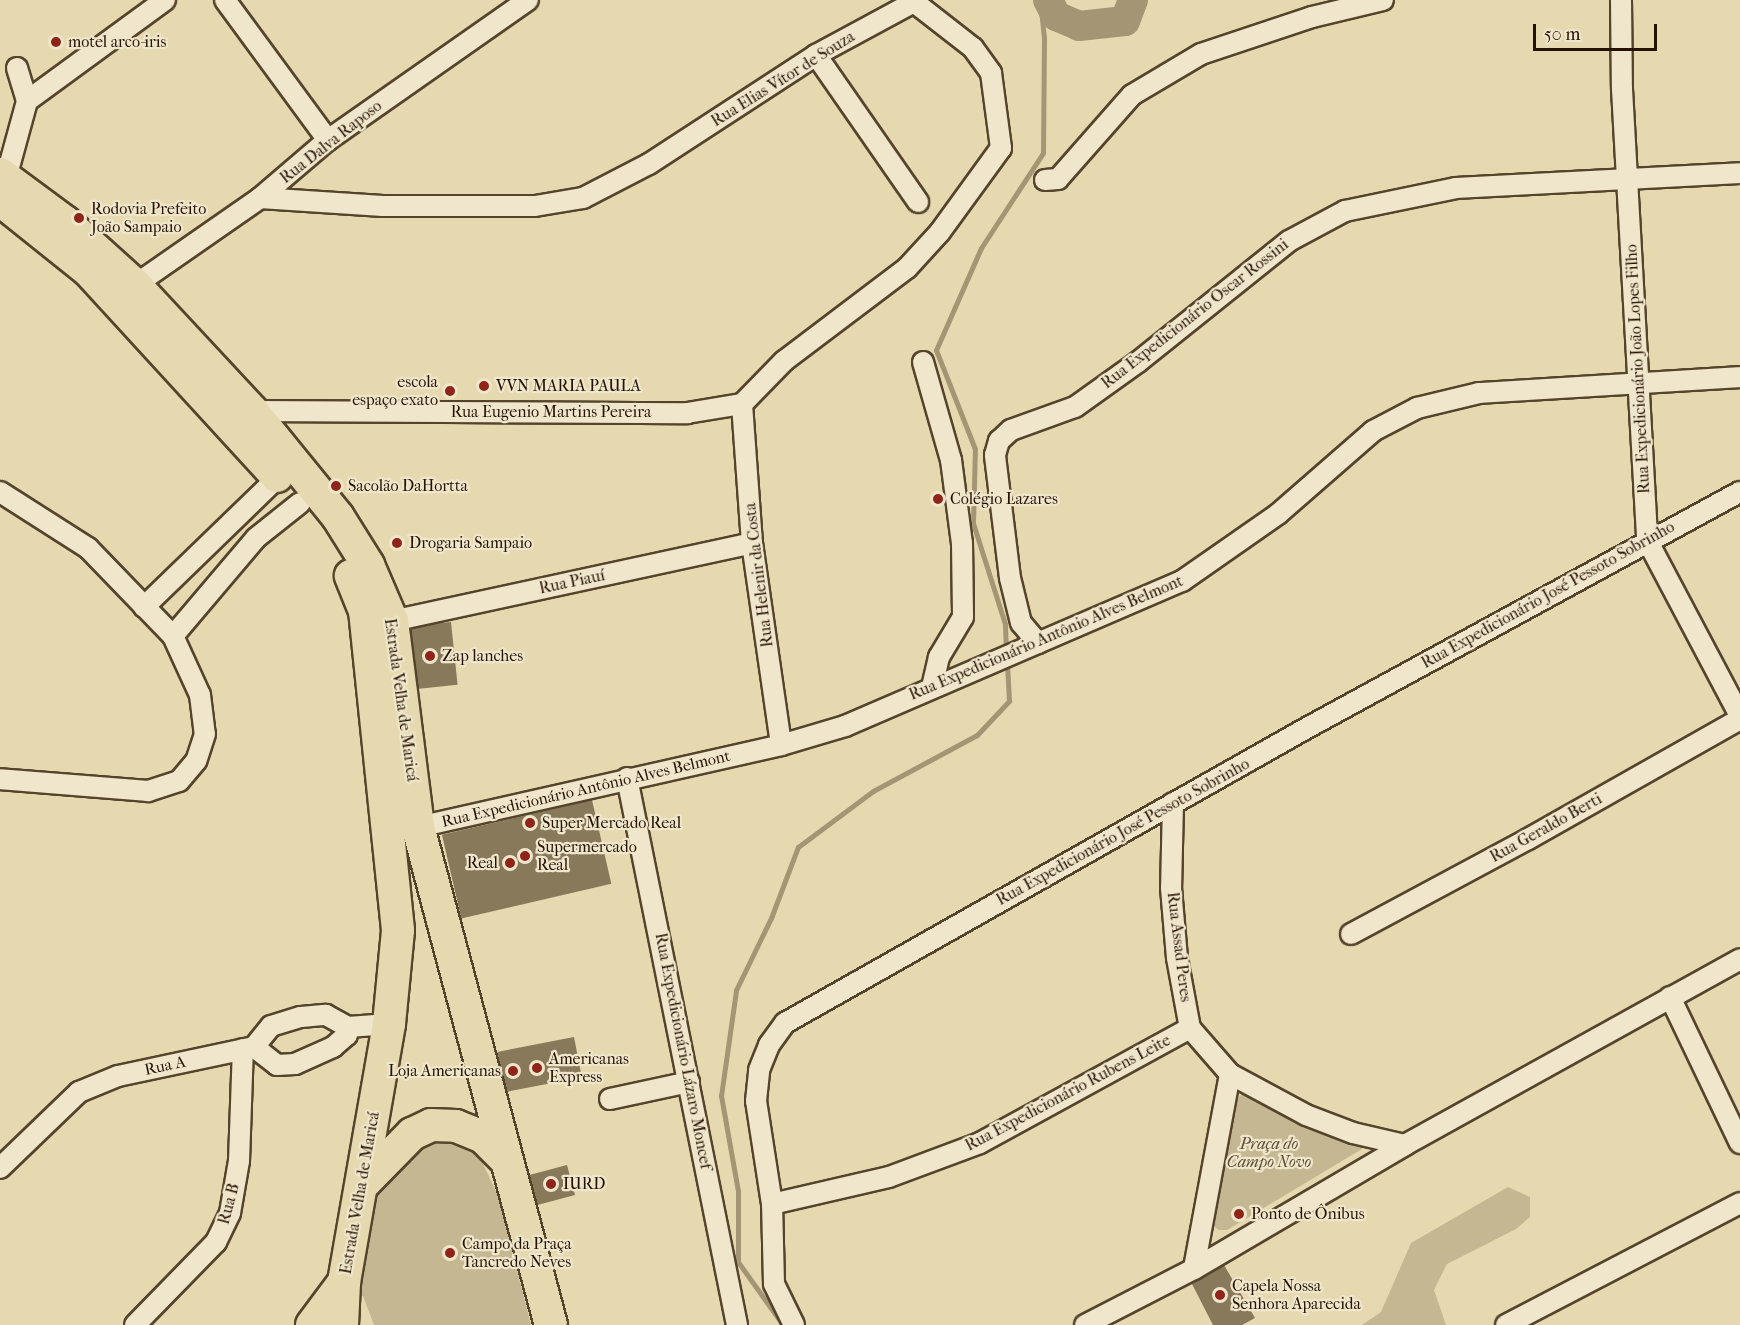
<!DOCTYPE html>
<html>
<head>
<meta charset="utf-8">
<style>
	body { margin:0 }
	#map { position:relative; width:1740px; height:1325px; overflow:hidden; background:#e6d9af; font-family:"IM FELL French Canon",serif }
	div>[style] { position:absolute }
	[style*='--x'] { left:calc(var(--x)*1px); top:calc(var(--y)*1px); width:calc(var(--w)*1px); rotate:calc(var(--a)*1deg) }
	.green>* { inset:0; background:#c5b791 }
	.stream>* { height:5px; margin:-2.5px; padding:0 2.5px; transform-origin:2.5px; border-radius:2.5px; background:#a49574 }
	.river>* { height:30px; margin:-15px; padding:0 15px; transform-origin:15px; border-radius:15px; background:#a49574 }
	.building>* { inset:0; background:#89795b; transform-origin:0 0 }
	.roads { filter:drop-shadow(2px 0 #55442c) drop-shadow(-2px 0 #55442c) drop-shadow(0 2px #55442c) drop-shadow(0 -2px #55442c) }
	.minor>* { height:20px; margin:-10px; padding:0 10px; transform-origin:10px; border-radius:10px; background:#efe6cb }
	.primary>* { height:32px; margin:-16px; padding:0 16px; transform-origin:16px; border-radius:16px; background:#e6d9af }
	.dots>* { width:16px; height:16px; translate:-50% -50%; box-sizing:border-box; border:3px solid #efe6cb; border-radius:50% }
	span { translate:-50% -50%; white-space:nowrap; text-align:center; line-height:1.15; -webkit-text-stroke:4.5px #efe6cb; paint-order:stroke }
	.poi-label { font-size:16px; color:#251200 }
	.left { translate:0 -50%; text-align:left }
	.right { translate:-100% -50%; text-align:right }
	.street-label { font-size:16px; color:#251200 }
	.park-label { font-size:16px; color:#5d4c33; font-style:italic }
	.scale { position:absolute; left:1533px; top:24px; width:124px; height:27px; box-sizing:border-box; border:3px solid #251200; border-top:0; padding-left:8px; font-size:18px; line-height:21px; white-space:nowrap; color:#251200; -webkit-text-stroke:4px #efe6cb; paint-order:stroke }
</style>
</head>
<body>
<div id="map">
	<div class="green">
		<div style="clip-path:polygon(1246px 1092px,1361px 1142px,1362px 1149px,1227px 1230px,1219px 1230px,1212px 1225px,1235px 1099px)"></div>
		<div style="clip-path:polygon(452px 1135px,478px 1153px,498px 1196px,531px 1325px,374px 1325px,363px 1296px,348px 1293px,368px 1196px,403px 1146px)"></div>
		<div style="clip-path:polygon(1508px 1187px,1530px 1197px,1530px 1217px,1516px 1229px,1447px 1264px,1434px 1290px,1446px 1325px,1362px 1325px,1381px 1312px,1411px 1243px)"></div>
	</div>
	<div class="stream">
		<div style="--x:1006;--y:653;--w:29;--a:-92"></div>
		<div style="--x:1005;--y:624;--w:106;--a:-107.6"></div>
		<div style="--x:973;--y:523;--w:74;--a:-88.5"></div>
		<div style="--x:975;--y:449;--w:106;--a:-111.5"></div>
		<div style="--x:936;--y:350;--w:111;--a:-66.2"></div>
		<div style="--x:981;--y:248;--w:113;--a:-56.9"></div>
		<div style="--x:1043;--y:153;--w:115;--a:-89.5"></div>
		<div style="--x:1044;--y:38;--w:38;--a:-96"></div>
		<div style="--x:783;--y:1325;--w:77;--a:-125.5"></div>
		<div style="--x:738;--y:1262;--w:71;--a:-90"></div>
		<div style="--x:738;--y:1191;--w:97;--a:-100.1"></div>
		<div style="--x:721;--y:1096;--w:107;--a:-81.9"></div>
		<div style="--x:736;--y:990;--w:80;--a:-64.1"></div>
		<div style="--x:771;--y:918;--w:76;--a:-69.2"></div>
		<div style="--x:798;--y:847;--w:94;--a:-36.7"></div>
		<div style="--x:873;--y:791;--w:118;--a:-28.3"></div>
		<div style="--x:977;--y:735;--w:47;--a:-46.7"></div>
		<div style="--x:1009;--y:701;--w:39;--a:-93"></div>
	</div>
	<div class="river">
		<div style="--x:1048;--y:0;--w:18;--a:63"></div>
		<div style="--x:1056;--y:16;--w:25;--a:23"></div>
		<div style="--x:1079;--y:26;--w:46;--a:-6.2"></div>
		<div style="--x:1125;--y:21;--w:22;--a:-69"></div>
	</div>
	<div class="building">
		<div style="left:451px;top:622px;width:63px;height:41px;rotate:84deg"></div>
		<div style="left:592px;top:800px;width:86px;height:154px;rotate:77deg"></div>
		<div style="left:574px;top:1037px;width:41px;height:78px;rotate:79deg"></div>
		<div style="left:567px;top:1165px;width:31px;height:39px;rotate:75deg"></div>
		<div style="clip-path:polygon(1224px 1265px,1255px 1318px,1242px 1325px,1213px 1325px,1192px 1284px)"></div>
	</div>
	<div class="roads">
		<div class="minor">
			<div style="--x:225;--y:0;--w:174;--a:53.7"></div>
			<div style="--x:1621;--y:0;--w:89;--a:89.4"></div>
			<div style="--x:1622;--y:89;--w:452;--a:86.8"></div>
			<div style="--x:1647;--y:540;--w:199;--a:62.1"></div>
			<div style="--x:816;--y:55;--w:179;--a:55.2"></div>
			<div style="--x:17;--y:68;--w:34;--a:73"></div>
			<div style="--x:6;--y:178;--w:80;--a:-74.7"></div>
			<div style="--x:27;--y:101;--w:171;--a:-36.2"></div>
			<div style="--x:1045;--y:180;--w:13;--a:-4"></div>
			<div style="--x:1058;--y:179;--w:112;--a:-48.6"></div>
			<div style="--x:1132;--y:95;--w:80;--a:-30.7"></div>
			<div style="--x:1201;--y:54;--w:117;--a:-18.4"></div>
			<div style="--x:1312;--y:17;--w:73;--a:-13.5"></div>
			<div style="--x:260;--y:198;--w:123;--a:3.7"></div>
			<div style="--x:383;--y:206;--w:152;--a:0"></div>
			<div style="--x:535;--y:206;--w:49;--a:-9.5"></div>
			<div style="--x:583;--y:198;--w:74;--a:-27.3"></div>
			<div style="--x:649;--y:164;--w:199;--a:-33.1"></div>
			<div style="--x:816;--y:55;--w:111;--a:-28.4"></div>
			<div style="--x:914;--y:2;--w:75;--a:37.9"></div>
			<div style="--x:973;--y:48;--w:31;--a:54"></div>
			<div style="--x:991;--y:73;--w:76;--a:82.4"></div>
			<div style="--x:1001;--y:148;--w:104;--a:126"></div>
			<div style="--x:940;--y:232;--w:49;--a:132.5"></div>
			<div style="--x:907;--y:268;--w:154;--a:142.9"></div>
			<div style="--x:784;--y:361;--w:60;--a:134.3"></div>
			<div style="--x:135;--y:285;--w:152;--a:-34.8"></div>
			<div style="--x:260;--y:198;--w:89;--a:-40.5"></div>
			<div style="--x:328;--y:140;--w:244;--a:-35"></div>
			<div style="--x:923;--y:362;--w:102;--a:74.1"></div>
			<div style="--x:951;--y:460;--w:84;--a:82.5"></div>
			<div style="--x:962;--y:543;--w:74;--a:89.2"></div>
			<div style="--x:963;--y:617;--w:47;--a:121"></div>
			<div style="--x:939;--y:657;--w:31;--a:103"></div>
			<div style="--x:742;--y:404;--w:139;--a:85.9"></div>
			<div style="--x:752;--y:543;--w:204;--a:81.8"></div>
			<div style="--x:252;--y:411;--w:435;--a:0.3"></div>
			<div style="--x:687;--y:413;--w:56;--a:-9.3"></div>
			<div style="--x:0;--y:492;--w:104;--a:32.5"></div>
			<div style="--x:88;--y:548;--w:122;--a:46"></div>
			<div style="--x:173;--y:636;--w:65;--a:65.4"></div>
			<div style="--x:200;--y:695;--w:39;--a:83"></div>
			<div style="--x:205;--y:734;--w:28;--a:108"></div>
			<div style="--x:196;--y:761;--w:26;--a:130"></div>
			<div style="--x:179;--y:781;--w:33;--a:162"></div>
			<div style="--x:148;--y:791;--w:148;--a:-175.4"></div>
			<div style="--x:144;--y:607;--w:187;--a:-44.1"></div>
			<div style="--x:392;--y:621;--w:368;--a:-12.2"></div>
			<div style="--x:173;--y:636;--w:128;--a:-49.7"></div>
			<div style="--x:256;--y:538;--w:56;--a:-38.5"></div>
			<div style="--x:1038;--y:643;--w:26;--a:-130"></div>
			<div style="--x:1021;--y:623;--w:46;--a:-103.7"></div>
			<div style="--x:1010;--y:578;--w:124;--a:-97"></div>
			<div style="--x:995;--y:455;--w:15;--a:-74"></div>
			<div style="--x:999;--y:441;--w:16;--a:-43"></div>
			<div style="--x:1011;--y:430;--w:68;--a:-19.8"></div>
			<div style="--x:1075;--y:407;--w:77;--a:-35.5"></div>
			<div style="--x:1138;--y:362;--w:193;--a:-38.7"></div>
			<div style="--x:1289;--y:241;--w:64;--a:-28.2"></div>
			<div style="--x:1345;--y:211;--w:113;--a:-11.7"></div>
			<div style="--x:1456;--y:188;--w:284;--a:-3"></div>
			<div style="--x:627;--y:778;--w:558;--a:78.63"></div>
			<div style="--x:1173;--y:803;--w:85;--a:91.3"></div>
			<div style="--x:1171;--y:888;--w:70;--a:85.1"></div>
			<div style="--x:1177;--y:958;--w:71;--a:79.5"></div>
			<div style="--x:1190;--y:1028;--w:61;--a:49"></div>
			<div style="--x:1230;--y:1074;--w:198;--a:100.5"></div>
			<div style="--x:418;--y:827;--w:372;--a:-12.7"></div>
			<div style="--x:781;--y:745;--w:67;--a:-16.5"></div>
			<div style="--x:845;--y:726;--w:367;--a:-23.3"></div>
			<div style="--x:1182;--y:581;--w:117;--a:-34.9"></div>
			<div style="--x:1278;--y:514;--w:126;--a:-41.1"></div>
			<div style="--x:1373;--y:431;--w:50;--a:-27.6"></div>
			<div style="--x:1417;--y:408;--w:64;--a:-13.6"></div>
			<div style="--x:1479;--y:393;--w:261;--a:-3.5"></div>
			<div style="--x:1351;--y:934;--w:201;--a:-28.2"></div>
			<div style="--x:1528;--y:839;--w:244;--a:-29.5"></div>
			<div style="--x:1670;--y:997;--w:162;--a:64.4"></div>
			<div style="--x:348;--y:1027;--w:41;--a:-4.2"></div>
			<div style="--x:254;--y:1047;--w:29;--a:38"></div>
			<div style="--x:277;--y:1065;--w:18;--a:-3"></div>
			<div style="--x:295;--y:1064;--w:42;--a:-24.1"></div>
			<div style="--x:333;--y:1047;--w:18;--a:-41"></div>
			<div style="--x:347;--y:1035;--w:8;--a:-83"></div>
			<div style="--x:1230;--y:1074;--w:86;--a:28.3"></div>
			<div style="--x:1306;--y:1115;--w:50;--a:21"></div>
			<div style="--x:1353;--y:1133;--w:53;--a:13"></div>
			<div style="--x:610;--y:1099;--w:81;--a:-12.1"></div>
			<div style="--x:0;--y:1168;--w:110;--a:-43.9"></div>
			<div style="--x:79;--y:1092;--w:42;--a:-22.3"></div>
			<div style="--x:118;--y:1076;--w:139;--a:-12"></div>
			<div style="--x:254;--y:1047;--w:27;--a:-51"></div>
			<div style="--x:271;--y:1026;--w:31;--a:-17"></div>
			<div style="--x:301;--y:1017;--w:25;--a:-5"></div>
			<div style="--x:326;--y:1015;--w:25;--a:29"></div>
			<div style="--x:772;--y:1204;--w:120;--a:-13"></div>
			<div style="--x:889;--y:1177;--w:97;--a:-20.5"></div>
			<div style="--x:980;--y:1143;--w:239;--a:-28.7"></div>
			<div style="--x:135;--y:1325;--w:116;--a:-45.7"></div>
			<div style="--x:216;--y:1242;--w:32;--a:-64"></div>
			<div style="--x:230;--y:1213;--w:53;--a:-80.2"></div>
			<div style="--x:239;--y:1161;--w:112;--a:-88"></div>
			<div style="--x:794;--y:1325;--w:46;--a:-116"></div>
			<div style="--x:774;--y:1284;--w:80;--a:-91.4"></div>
			<div style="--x:772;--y:1204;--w:104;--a:-98.8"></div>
			<div style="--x:756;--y:1101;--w:31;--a:-84"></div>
			<div style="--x:759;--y:1070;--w:27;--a:-68"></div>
			<div style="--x:769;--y:1045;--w:27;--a:-54"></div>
			<div style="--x:785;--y:1023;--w:597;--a:-29.48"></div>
			<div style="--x:1305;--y:729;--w:495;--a:-28.6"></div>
			<div style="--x:1085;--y:1325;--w:123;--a:-27.2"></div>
			<div style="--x:1194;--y:1269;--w:245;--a:-30.4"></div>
			<div style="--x:1405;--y:1145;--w:383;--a:-29"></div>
			<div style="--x:1506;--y:1325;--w:264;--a:-27.5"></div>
		</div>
		<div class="primary">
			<div style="--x:0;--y:174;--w:81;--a:36.4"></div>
			<div style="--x:65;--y:222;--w:94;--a:42"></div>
			<div style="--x:135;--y:285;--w:172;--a:47.1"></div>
			<div style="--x:252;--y:411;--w:136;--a:50.9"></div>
			<div style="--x:338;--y:517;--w:57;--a:58"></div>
			<div style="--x:368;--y:565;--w:61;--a:66.8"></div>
			<div style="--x:392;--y:621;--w:208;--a:82.8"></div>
			<div style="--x:418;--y:827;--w:515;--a:75.05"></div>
			<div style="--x:8;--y:206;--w:104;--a:38.7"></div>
			<div style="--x:89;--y:271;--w:278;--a:47.5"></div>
			<div style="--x:364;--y:1183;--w:69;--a:-45.6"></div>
			<div style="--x:412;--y:1134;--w:21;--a:-25"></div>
			<div style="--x:431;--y:1125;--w:25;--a:2"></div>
			<div style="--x:456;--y:1126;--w:29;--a:22"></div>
			<div style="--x:483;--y:1137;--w:31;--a:45"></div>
			<div style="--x:312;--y:1325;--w:54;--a:-53.3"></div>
			<div style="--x:342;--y:1325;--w:43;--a:-87.3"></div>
			<div style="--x:344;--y:1282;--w:262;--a:-80.1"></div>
			<div style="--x:389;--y:1024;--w:94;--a:-84.5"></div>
			<div style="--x:398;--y:930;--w:321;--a:-95.9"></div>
			<div style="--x:365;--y:611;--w:38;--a:-112"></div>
		</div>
	</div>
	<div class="dots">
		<div style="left:56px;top:42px;background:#8f2418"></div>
		<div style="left:79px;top:218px;background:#8f2418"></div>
		<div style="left:484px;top:386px;background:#8f2418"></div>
		<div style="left:450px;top:391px;background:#8f2418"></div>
		<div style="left:336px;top:486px;background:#8f2418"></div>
		<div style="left:938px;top:499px;background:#8f2418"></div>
		<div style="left:397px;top:543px;background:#8f2418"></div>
		<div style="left:430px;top:656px;background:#8f2418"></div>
		<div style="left:530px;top:823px;background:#8f2418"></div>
		<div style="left:525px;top:856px;background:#8f2418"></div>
		<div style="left:510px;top:863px;background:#8f2418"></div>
		<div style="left:537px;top:1068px;background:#8f2418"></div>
		<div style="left:513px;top:1071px;background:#8f2418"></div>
		<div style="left:551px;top:1184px;background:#8f2418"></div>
		<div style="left:1239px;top:1214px;background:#8f2418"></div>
		<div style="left:450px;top:1253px;background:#8f2418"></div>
		<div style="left:1220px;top:1295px;background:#8f2418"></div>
	</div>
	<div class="poi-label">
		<span class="left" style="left:68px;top:42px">motel arco-iris</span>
		<span class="left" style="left:91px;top:218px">Rodovia Prefeito<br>João Sampaio</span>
		<span class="right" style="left:438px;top:391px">escola<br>espaço exato</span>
		<span class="left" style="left:496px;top:386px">VVN MARIA PAULA</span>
		<span class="left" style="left:348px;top:486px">Sacolão DaHortta</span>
		<span class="left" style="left:950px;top:499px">Colégio Lazares</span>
		<span class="left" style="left:409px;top:543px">Drogaria Sampaio</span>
		<span class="left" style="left:442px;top:656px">Zap lanches</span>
		<span class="left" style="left:542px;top:823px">Super Mercado Real</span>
		<span class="left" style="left:537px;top:856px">Supermercado<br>Real</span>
		<span class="right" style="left:498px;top:863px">Real</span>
		<span class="left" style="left:549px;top:1068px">Americanas<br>Express</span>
		<span class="right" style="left:501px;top:1071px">Loja Americanas</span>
		<span class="left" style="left:563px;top:1184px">IURD</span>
		<span class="left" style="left:1251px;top:1214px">Ponto de Ônibus</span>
		<span class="left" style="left:462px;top:1253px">Campo da Praça<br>Tancredo Neves</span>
		<span class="left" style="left:1232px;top:1295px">Capela Nossa<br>Senhora Aparecida</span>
	</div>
	<div class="street-label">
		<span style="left:783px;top:79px;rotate:-32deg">Rua Elias Vítor de Souza</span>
		<span style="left:331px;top:142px;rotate:-38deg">Rua Dalva Raposo</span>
		<span style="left:1195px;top:314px;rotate:-38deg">Rua Expedicionário Oscar Rossini</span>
		<span style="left:1638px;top:369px;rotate:-93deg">Rua Expedicionário João Lopes Filho</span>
		<span style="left:551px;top:412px">Rua Eugenio Martins Pereira</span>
		<span style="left:759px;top:575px;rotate:-97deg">Rua Helenir da Costa</span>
		<span style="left:572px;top:582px;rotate:-12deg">Rua Piauí</span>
		<span style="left:1548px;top:595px;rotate:-29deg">Rua Expedicionário José Pessoto Sobrinho</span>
		<span style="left:1046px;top:638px;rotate:-23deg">Rua Expedicionário Antônio Alves Belmont</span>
		<span style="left:401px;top:700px;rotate:82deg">Estrada Velha de Maricá</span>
		<span style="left:586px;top:789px;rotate:-13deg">Rua Expedicionário Antônio Alves Belmont</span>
		<span style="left:1546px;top:828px;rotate:-29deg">Rua Geraldo Berti</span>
		<span style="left:1123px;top:832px;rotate:-29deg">Rua Expedicionário José Pessoto Sobrinho</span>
		<span style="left:1179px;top:947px;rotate:83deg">Rua Assad Peres</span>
		<span style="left:683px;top:1051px;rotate:79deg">Rua Expedicionário Lázaro Moncef</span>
		<span style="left:165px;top:1066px;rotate:-12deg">Rua A</span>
		<span style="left:1068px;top:1093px;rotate:-28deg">Rua Expedicionário Rubens Leite</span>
		<span style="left:360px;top:1193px;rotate:-80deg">Estrada Velha de Maricá</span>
		<span style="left:229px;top:1204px;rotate:-75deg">Rua B</span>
	</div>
	<div class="park-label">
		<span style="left:1269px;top:1153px">Praça do<br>Campo Novo</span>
	</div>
	<div class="scale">50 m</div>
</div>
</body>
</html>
